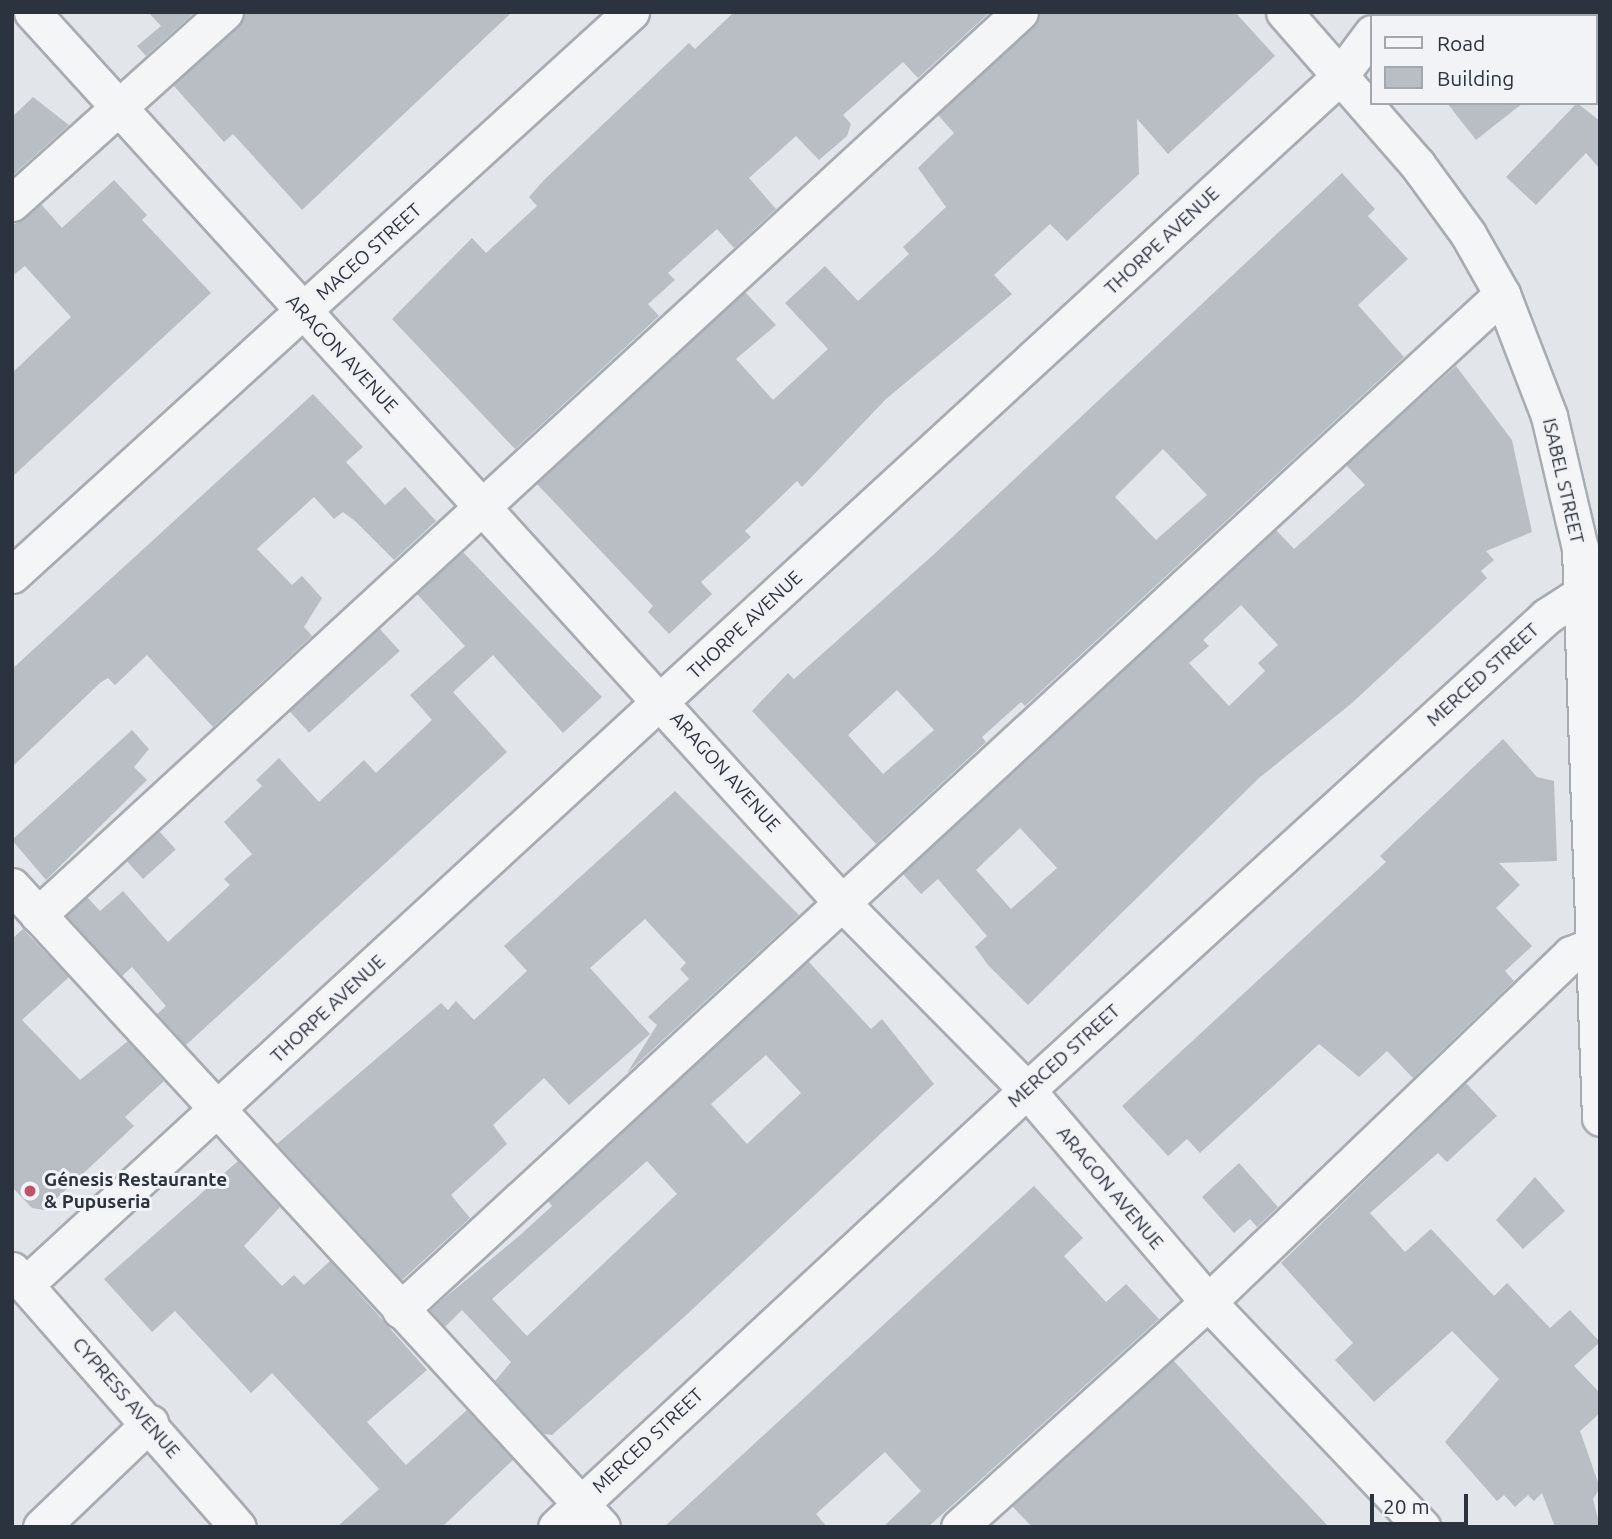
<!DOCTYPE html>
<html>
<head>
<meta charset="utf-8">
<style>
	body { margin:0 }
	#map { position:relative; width:1612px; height:1539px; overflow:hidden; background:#e2e5e9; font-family:Ubuntu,sans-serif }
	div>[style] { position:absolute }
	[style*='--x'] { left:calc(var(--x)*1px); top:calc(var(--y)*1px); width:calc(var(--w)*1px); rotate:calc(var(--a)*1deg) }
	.building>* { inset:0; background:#b9bec5; transform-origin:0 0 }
	.roads { filter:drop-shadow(2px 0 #a7acb3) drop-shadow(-2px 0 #a7acb3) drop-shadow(0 2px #a7acb3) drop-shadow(0 -2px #a7acb3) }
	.minor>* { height:35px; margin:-17.5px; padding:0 17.5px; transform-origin:17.5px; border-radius:17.5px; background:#f4f5f7 }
	.dots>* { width:19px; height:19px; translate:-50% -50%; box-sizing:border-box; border:4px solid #f1f3f6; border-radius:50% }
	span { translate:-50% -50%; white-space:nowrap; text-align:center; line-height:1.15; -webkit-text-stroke:6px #f1f3f6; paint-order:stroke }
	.street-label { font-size:19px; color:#2b333f }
	.poi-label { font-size:19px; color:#2b333f; font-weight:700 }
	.left { translate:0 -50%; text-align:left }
	.frame { position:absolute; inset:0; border:14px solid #2b333f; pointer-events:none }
	.legend { position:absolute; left:1370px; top:14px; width:228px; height:91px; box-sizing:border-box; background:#f1f3f6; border:2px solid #a2a6ad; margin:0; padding:9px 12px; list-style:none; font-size:21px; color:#2b333f }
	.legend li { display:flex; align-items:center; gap:14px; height:35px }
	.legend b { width:35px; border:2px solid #a2a6ad }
	.scale { position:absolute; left:1370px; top:1494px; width:98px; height:32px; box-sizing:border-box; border:4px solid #2b333f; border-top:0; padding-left:9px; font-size:21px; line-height:24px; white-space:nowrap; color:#2b333f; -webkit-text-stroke:5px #f1f3f6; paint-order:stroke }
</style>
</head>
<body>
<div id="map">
	<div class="building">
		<div style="clip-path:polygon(148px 12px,195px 12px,146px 56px,137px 46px,161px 26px)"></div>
		<div style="clip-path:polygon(245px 12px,512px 12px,302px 210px,233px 134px,224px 142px,173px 85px,238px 27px)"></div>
		<div style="clip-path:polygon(734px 12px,989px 13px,918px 78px,903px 62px,843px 115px,851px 124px,847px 136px,819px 160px,796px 136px,749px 178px,776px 209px,734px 248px,717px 229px,668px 273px,675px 280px,648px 304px,659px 316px,515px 449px,392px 319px,472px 238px,486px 253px,537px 206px,529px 197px,544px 180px,689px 43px,695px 49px)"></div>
		<div style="clip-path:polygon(1042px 12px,1235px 12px,1275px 56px,1168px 154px,1137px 119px,1139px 174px,1067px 241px,1050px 224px,994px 275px,1012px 294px,886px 399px,802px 487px,797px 481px,745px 531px,751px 537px,701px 582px,712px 594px,669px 634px,648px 612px,653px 606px,537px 484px,745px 292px,776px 325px,736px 359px,773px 400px,828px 349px,785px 303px,825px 266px,858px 301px,909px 254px,903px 247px,946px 207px,918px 168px,954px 133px,938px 115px)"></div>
		<div style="clip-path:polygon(33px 97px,69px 125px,12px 176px,12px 117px)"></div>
		<div style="clip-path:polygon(1447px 103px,1523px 103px,1476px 140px)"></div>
		<div style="clip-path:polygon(1577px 103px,1600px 121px,1600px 169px,1586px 153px,1536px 205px,1506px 177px)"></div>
		<div style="clip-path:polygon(evenodd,1342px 173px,1375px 209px,1368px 216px,1408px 259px,1358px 305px,1404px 357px,1025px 706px,1021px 702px,982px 737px,986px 742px,876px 844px,752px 711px,788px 673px,794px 679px,932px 556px,1342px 173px,1163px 449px,1207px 495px,1156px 540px,1115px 497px,1163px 449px,1342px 173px,897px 690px,934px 730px,883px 774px,848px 735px,897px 690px)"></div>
		<div style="clip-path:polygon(114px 180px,147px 215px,142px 220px,211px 293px,12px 477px,12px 373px,71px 317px,25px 266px,12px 276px,12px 226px,41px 204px,62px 228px)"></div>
		<div style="clip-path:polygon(evenodd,1456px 366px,1512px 440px,1532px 532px,1486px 551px,1494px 560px,1481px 571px,1487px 578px,1352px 703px,1259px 778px,1028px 1005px,988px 965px,975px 947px,987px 936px,938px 879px,921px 894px,903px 874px,1276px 530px,1294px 549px,1365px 485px,1346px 465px,1456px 366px,1241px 605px,1278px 645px,1258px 663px,1265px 671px,1229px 706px,1189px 663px,1209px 646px,1203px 640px,1241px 605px,1456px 366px,1020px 828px,1057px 868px,1011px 909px,976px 870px,1020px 828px)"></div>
		<div style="clip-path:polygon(313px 394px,363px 447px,346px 462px,385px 505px,405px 487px,436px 521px,394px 560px,355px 521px,343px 512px,334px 519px,314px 497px,257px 549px,292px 585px,302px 576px,322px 598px,304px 627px,312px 636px,213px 727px,147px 655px,115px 685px,108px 678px,100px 683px,12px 767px,12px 669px)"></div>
		<div style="clip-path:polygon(463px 552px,602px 697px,563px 733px,493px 655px,453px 692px,507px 752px,186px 1045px,157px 1014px,166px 1006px,132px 967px,122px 976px,67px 916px,87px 897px,100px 911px,123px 891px,168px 942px,230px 885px,224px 879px,252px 854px,224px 822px,262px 786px,256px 780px,279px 758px,319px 802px,364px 760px,376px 773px,432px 720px,410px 695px,465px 646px,417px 594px)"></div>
		<div style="left:379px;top:628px;width:31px;height:122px;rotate:48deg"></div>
		<div style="clip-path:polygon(132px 730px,149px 749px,134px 767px,147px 780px,46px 880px,12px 840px)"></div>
		<div style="clip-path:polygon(1503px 739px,1537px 777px,1554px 781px,1557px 861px,1499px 863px,1520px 885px,1496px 908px,1532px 946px,1505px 971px,1514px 981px,1413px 1078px,1387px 1051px,1359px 1077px,1319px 1044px,1200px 1153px,1187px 1139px,1168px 1156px,1122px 1106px,1386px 862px,1380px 856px)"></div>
		<div style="clip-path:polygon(675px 791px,799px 915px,627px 1073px,657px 1025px,648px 1017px,689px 979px,680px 969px,686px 963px,645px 919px,590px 968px,650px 1034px,569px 1105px,544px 1078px,493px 1125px,507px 1144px,451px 1195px,470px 1218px,402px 1280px,277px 1144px,441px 1003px,448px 1010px,456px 1001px,474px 1020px,527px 971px,504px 946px)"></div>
		<div style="left:159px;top:831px;width:25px;height:44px;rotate:48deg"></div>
		<div style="clip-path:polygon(23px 929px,69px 977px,22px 1020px,80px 1080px,128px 1041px,164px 1081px,125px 1117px,134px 1126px,44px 1210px,32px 1208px,12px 1187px,12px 939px)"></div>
		<div style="clip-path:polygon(evenodd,808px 961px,871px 1029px,882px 1019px,934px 1084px,683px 1318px,552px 1435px,544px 1434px,495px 1381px,511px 1362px,462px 1310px,445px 1327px,430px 1310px,519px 1236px,552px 1206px,548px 1201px,808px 961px,766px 1055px,801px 1093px,747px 1144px,711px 1104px,766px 1055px,808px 961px,647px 1161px,677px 1194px,527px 1336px,492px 1299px,647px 1161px)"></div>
		<div style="clip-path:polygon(1466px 1083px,1497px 1116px,1447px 1162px,1438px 1153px,1370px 1213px,1405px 1252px,1431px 1229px,1494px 1296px,1507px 1283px,1550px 1328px,1570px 1310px,1600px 1342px,1574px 1366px,1600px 1393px,1600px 1413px,1580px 1431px,1600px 1488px,1593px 1499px,1600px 1527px,1555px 1527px,1542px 1493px,1534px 1501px,1528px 1495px,1515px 1507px,1504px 1495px,1497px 1501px,1445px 1442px,1499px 1379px,1452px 1331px,1374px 1402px,1335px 1360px,1353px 1343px,1281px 1263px)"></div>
		<div style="clip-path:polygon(238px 1161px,280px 1207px,244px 1246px,282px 1286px,294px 1275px,304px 1285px,330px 1261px,427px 1370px,367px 1422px,406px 1465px,467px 1410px,513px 1460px,442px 1527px,337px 1527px,379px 1489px,272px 1373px,251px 1393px,175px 1311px,152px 1332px,104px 1279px)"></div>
		<div style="clip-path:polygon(1239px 1163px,1278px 1207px,1257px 1227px,1250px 1219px,1234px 1233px,1202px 1197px)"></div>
		<div style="clip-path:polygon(1535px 1177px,1565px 1211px,1523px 1249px,1496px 1220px)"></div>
		<div style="clip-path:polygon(1034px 1186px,1083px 1238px,1064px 1256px,1106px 1302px,1126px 1284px,1159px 1319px,928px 1527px,883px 1527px,921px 1491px,885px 1452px,816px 1514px,827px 1527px,664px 1527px)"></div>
		<div style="clip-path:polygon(1173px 1360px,1253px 1447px,1329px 1527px,1032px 1527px,1012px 1506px)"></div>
	</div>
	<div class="roads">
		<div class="minor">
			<div style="--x:32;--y:12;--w:1208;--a:47.72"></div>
			<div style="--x:845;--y:906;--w:259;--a:45.3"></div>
			<div style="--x:1027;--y:1090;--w:279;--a:49.5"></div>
			<div style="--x:1208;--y:1302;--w:311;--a:46.4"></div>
			<div style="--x:1284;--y:12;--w:202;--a:48.8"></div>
			<div style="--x:1417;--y:164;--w:87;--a:53.9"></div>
			<div style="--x:1468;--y:234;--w:69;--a:60.5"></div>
			<div style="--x:1502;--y:294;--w:131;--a:68.9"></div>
			<div style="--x:1549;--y:416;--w:136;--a:76.8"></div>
			<div style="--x:1580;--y:548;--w:570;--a:87.99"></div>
			<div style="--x:12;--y:203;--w:286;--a:-41.9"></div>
			<div style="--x:12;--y:575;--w:837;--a:-42.29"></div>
			<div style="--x:12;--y:886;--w:871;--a:47.37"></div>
			<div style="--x:38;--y:915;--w:1334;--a:-42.6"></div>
			<div style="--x:12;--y:1270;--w:342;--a:48.7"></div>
			<div style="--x:26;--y:1284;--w:1783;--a:-42.59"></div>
			<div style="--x:1339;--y:77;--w:55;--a:-53.1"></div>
			<div style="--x:400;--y:1310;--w:1499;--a:-42.67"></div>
			<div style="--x:41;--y:1527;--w:151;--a:-43.7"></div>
			<div style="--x:556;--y:1527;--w:643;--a:-42.86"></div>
			<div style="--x:1027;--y:1090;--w:704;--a:-42.35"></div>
			<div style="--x:1547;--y:616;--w:38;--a:-33"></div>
			<div style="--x:959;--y:1527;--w:336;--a:-42.1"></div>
			<div style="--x:1208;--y:1302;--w:503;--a:-43.79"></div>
			<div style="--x:1571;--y:954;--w:28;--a:-21"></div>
		</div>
	</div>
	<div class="dots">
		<div style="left:30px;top:1191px;background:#c25367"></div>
	</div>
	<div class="street-label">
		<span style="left:1162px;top:241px;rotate:-43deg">THORPE AVENUE</span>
		<span style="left:369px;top:252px;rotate:-42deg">MACEO STREET</span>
		<span style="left:342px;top:354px;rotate:47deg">ARAGON AVENUE</span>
		<span style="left:1563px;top:481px;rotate:77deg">ISABEL STREET</span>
		<span style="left:745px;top:625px;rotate:-43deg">THORPE AVENUE</span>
		<span style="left:1483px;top:675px;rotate:-42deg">MERCED STREET</span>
		<span style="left:725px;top:772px;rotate:48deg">ARAGON AVENUE</span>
		<span style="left:328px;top:1009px;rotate:-43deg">THORPE AVENUE</span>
		<span style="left:1064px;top:1056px;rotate:-42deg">MERCED STREET</span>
		<span style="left:1110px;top:1188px;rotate:50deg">ARAGON AVENUE</span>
		<span style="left:126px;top:1398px;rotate:49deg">CYPRESS AVENUE</span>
		<span style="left:648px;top:1441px;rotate:-43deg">MERCED STREET</span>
	</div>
	<div class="poi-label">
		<span class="left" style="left:44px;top:1191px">Génesis Restaurante<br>&amp; Pupuseria</span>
	</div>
	<div class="frame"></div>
	<ul class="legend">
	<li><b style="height:9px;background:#f4f5f7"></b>Road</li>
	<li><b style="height:19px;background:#b9bec5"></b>Building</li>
	</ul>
	<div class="scale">20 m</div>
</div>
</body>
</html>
